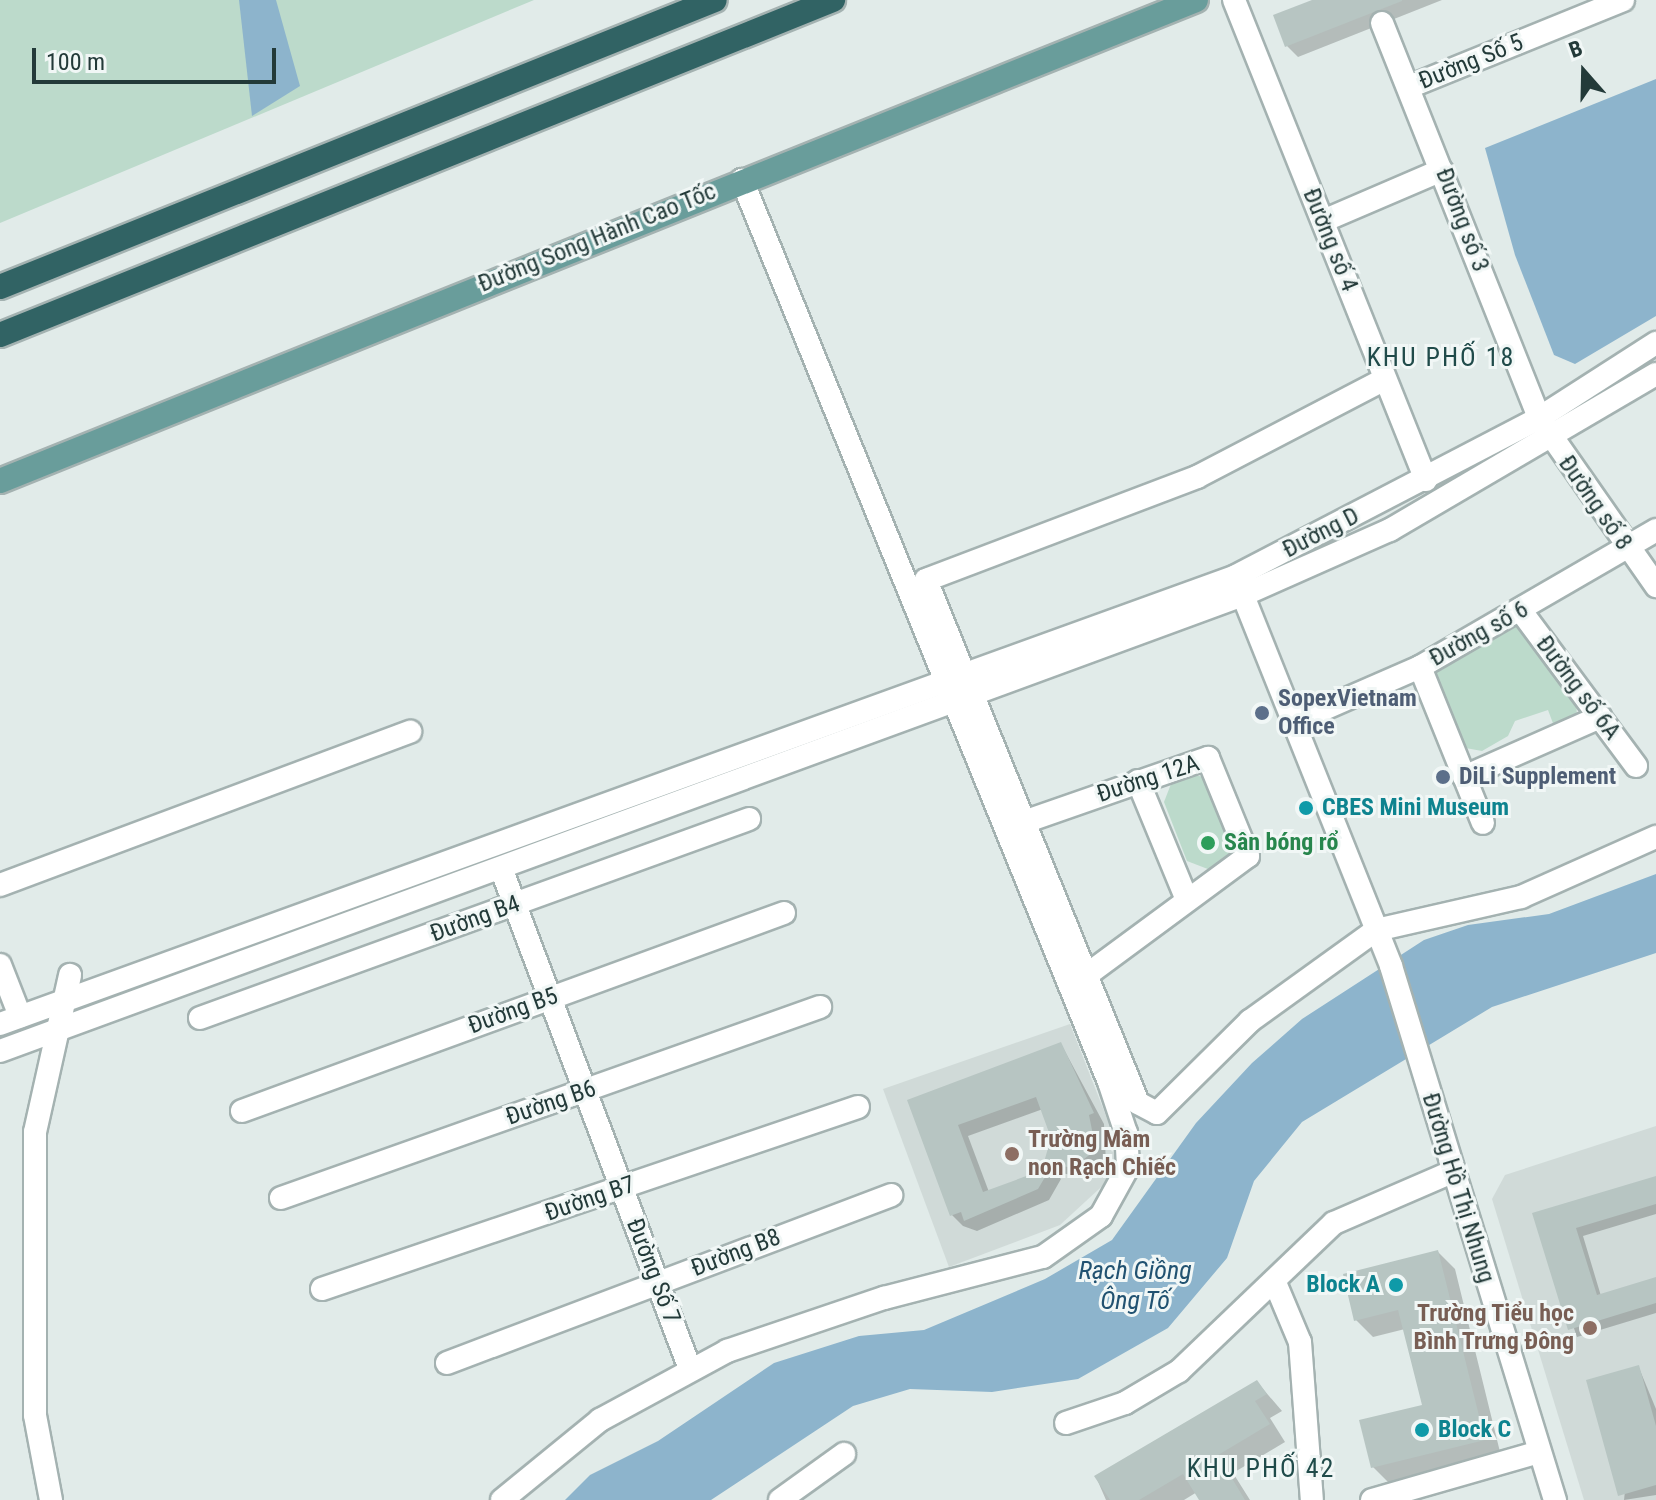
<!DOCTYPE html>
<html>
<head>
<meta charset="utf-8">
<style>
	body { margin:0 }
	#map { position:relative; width:1656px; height:1500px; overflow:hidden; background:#e1ebe9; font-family:"Roboto Condensed",sans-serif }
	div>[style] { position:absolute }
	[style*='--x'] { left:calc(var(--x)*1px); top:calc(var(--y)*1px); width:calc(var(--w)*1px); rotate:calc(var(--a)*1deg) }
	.built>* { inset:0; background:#d0dad8 }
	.green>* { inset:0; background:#bcdacb }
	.water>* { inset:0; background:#8db4cc }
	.shadow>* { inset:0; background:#0003 }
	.building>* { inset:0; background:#b7c5c2 }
	.roads { filter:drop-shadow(2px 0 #a4b2b1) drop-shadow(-2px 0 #a4b2b1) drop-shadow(0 2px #a4b2b1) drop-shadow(0 -2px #a4b2b1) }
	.minor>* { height:22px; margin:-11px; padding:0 11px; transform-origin:11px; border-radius:11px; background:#fff }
	.major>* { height:24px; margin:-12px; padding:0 12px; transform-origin:12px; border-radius:12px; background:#699d9b }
	.highway>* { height:24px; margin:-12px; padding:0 12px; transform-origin:12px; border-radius:12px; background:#316364 }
	.dots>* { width:22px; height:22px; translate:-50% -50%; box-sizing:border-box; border:4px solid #f1f7f6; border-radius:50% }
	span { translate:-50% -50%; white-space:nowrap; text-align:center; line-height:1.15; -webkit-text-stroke:6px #f1f7f6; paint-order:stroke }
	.street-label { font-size:24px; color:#233a39 }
	.service-label { font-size:24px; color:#4e5e75; font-weight:700 }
	.left { translate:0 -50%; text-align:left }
	.culture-label { font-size:24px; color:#0d838f; font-weight:700 }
	.right { translate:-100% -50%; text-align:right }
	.leisure-label { font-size:24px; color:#27864d; font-weight:700 }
	.education-label { font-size:24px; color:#785e54; font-weight:700 }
	.neighbourhood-label { font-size:26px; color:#204b4a; letter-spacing:2px }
	.water-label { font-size:26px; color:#215271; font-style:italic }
	.north { position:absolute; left:1544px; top:32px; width:80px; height:80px; -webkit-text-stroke:6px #f1f7f6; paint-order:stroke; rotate:340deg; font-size:22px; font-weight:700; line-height:32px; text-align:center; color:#233a39 }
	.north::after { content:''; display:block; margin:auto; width:28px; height:36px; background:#233a39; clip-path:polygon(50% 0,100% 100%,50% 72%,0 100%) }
	.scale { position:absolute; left:32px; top:48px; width:244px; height:36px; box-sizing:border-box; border:4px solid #233a39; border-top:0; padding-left:10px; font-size:24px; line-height:28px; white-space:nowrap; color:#233a39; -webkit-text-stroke:6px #f1f7f6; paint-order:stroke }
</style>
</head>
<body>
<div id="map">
	<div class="built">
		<div style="clip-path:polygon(1070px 1024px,1117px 1144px,1111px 1178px,1060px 1225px,949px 1267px,883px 1089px)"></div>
		<div style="clip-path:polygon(1656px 1126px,1656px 1500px,1584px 1500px,1492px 1199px,1505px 1175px)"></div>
	</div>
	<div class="green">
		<div style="clip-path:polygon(0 0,534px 0,0 223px)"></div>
		<div style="clip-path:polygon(1514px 622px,1576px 701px,1577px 716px,1554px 726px,1548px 710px,1515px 721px,1508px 736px,1482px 751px,1460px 747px,1434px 670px)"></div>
		<div style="clip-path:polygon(1190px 774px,1208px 778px,1236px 854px,1213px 871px,1187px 861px,1164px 802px,1171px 784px)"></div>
	</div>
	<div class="water">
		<div style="clip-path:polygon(239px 0,276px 0,300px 86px,252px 116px)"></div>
		<div style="clip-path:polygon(1656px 79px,1656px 316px,1575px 364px,1554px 355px,1515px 255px,1485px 148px)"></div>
		<div style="clip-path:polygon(1656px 874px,1656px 953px,1492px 1007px,1302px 1122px,1254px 1181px,1227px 1258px,1168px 1328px,1078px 1379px,992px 1392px,910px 1389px,853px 1406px,711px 1500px,565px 1500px,590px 1475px,658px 1441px,774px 1363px,859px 1336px,924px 1330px,1045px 1279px,1112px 1240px,1196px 1123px,1252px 1063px,1302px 1019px,1424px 940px,1468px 925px,1549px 914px)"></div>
	</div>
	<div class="shadow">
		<div style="clip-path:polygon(1317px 0,1442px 0,1298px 57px,1287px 46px)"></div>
		<div style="clip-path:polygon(evenodd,1061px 1044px,1104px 1124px,1106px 1162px,1084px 1178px,1053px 1171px,1061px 1179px,1049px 1200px,977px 1231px,963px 1226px,952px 1215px,910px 1101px,1061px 1044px,1043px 1109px,1053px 1138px,1046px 1161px,1053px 1168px,989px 1192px,968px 1136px,1043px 1109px)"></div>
		<div style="clip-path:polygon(1656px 1178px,1656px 1214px,1583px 1236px,1601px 1296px,1656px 1279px,1656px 1313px,1577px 1337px,1534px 1214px)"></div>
		<div style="clip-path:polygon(1438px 1252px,1455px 1269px,1501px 1456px,1390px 1484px,1373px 1467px,1424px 1406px,1405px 1329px,1373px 1337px,1356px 1320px)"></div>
		<div style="clip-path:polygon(1639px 1368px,1656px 1409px,1656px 1495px,1624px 1500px)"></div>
		<div style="clip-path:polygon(1257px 1382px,1282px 1411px,1270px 1418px,1285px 1442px,1233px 1473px,1250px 1500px,1202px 1500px,1197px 1492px,1184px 1500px,1106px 1500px,1096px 1477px)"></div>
	</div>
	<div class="building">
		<div style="clip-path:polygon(1312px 0,1402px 0,1402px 1px,1285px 47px,1273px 15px)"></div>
		<div style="clip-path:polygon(1061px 1042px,1094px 1113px,1089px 1115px,1096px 1150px,1072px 1168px,1044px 1162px,1051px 1138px,1036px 1097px,958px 1125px,983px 1192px,1051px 1167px,1038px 1189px,964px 1221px,961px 1212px,950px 1216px,907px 1100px)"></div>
		<div style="clip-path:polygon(1656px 1176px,1656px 1204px,1576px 1228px,1597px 1295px,1656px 1277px,1656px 1303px,1568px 1330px,1532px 1213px)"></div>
		<div style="clip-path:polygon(1438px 1250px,1485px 1440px,1371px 1468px,1359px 1420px,1422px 1405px,1398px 1310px,1354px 1321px,1343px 1274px)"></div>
		<div style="clip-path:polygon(1639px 1365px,1656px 1426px,1656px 1485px,1618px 1496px,1586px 1380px)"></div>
		<div style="clip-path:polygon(1257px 1380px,1267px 1394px,1255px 1401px,1270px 1424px,1218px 1455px,1245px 1500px,1199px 1500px,1183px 1474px,1139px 1500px,1110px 1500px,1094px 1476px)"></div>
	</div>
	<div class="roads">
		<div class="minor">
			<div style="--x:1234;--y:0;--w:517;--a:68.2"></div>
			<div style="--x:1382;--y:23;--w:425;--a:68.3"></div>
			<div style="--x:1539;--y:418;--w:205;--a:55.1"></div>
			<div style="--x:1409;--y:87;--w:231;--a:-22.1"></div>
			<div style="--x:1323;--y:221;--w:129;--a:-23.2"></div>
			<div style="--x:1385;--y:379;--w:212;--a:152.5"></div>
			<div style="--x:1197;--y:477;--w:290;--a:159.2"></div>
			<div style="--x:926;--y:580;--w:564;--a:67.93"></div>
			<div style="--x:1138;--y:1103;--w:21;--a:28"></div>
			<div style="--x:1157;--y:1113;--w:131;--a:-44.7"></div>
			<div style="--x:1250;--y:1021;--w:155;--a:-35.8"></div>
			<div style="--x:1376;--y:930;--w:149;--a:-12.8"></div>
			<div style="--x:1521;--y:897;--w:148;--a:-24"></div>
			<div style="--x:1238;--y:583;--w:412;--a:68.2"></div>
			<div style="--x:1391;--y:966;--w:559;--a:72.93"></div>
			<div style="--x:1521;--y:611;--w:193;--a:53.4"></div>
			<div style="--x:1420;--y:667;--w:168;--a:68"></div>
			<div style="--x:1294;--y:722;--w:137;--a:-23.6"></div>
			<div style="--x:1420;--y:667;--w:273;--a:-30.1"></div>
			<div style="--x:1464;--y:777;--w:149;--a:-23.8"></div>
			<div style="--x:1138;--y:781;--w:129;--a:67.6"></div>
			<div style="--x:1024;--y:822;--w:195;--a:-19.2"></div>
			<div style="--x:1208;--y:758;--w:106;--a:67.8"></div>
			<div style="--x:1248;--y:856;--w:204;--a:143.6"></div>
			<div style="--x:501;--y:868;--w:535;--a:69.33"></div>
			<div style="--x:0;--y:885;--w:438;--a:-20.5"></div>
			<div style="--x:0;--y:965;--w:55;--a:68.6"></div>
			<div style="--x:200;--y:1018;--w:584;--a:-19.92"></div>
			<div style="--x:0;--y:1024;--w:1315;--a:-19.92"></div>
			<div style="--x:1236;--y:576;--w:342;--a:-27.5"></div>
			<div style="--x:1539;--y:418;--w:139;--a:-32.7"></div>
			<div style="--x:0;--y:1051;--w:1324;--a:-20.15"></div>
			<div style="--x:1243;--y:595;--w:161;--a:-23.9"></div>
			<div style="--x:1390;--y:530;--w:308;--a:-30.4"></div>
			<div style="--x:242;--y:1111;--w:577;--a:-20.07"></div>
			<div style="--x:281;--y:1198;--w:572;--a:-19.51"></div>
			<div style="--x:1276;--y:1285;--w:62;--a:67.2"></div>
			<div style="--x:1300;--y:1342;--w:158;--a:85.7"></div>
			<div style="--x:322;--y:1289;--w:566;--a:-18.76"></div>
			<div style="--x:447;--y:1363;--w:475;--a:-20.7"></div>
			<div style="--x:1066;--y:1423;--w:62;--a:-18.7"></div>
			<div style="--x:1125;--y:1403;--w:63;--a:-30.7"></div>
			<div style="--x:1179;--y:1371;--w:214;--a:-43.7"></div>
			<div style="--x:1334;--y:1223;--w:129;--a:-23.4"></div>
			<div style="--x:51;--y:1500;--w:86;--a:-100.7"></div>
			<div style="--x:35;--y:1415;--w:283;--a:-90"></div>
			<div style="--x:35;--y:1132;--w:161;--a:-77.4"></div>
			<div style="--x:502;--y:1500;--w:127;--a:-39.2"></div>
			<div style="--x:600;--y:1420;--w:145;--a:-28.5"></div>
			<div style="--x:727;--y:1351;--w:166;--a:-18.7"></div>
			<div style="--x:884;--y:1298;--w:164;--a:-14.5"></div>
			<div style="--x:1043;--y:1257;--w:71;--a:-35.3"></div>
			<div style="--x:1101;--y:1216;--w:56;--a:-61.1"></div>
			<div style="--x:1128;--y:1167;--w:34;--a:-93"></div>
			<div style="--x:1126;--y:1133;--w:54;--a:-108.4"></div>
			<div style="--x:1109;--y:1082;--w:974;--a:-112.14"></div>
			<div style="--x:780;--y:1500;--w:79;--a:-35.7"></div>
			<div style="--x:1372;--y:1500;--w:174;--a:-16"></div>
		</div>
		<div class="major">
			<div style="--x:0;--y:481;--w:1289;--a:-21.91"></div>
		</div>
		<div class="highway">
			<div style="--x:0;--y:287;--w:770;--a:-21.87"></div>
			<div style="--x:0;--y:335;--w:898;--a:-21.91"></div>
		</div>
	</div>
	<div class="dots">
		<div style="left:1262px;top:713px;background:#5c6f8a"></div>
		<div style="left:1443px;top:777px;background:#5c6f8a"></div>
		<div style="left:1306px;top:808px;background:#0f9aa8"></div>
		<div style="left:1208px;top:843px;background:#2e9e5b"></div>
		<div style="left:1012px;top:1154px;background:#8d6e63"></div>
		<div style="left:1396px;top:1285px;background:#0f9aa8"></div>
		<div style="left:1590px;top:1328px;background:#8d6e63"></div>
		<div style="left:1422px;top:1430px;background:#0f9aa8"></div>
	</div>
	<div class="street-label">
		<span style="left:1471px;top:62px;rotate:-22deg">Đường Số 5</span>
		<span style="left:1462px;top:220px;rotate:69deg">Đường số 3</span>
		<span style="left:597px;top:238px;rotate:-22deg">Đường Song Hành Cao Tốc</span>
		<span style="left:1330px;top:240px;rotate:68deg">Đường số 4</span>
		<span style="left:1595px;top:503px;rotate:55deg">Đường số 8</span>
		<span style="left:1321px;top:533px;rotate:-27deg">Đường D</span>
		<span style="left:1479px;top:634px;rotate:-29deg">Đường số 6</span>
		<span style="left:1578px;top:688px;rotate:53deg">Đường số 6A</span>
		<span style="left:1148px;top:779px;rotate:-18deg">Đường 12A</span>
		<span style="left:475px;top:919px;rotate:-20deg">Đường B4</span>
		<span style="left:513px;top:1011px;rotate:-20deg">Đường B5</span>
		<span style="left:551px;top:1103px;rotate:-19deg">Đường B6</span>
		<span style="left:1458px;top:1188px;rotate:73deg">Đường Hồ Thị Nhung</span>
		<span style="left:590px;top:1199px;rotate:-19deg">Đường B7</span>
		<span style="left:736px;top:1253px;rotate:-21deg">Đường B8</span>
		<span style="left:653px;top:1271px;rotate:69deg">Đường Số 7</span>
	</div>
	<div class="service-label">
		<span class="left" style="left:1278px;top:713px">SopexVietnam<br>Office</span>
		<span class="left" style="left:1459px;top:777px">DiLi Supplement</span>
	</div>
	<div class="culture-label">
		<span class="left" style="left:1322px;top:808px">CBES Mini Museum</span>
		<span class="right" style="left:1380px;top:1285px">Block A</span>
		<span class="left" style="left:1438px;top:1430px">Block C</span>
	</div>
	<div class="leisure-label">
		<span class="left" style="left:1224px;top:843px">Sân bóng rổ</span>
	</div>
	<div class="education-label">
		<span class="left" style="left:1028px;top:1154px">Trường Mầm<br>non Rạch Chiếc</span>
		<span class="right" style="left:1574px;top:1328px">Trường Tiểu học<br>Bình Trưng Đông</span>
	</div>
	<div class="neighbourhood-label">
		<span style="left:1441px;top:358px">KHU PHỐ 18</span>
		<span style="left:1261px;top:1469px">KHU PHỐ 42</span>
	</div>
	<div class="water-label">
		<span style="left:1135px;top:1286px">Rạch Giồng<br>Ông Tố</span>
	</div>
	<div class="north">B</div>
	<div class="scale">100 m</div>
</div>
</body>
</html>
